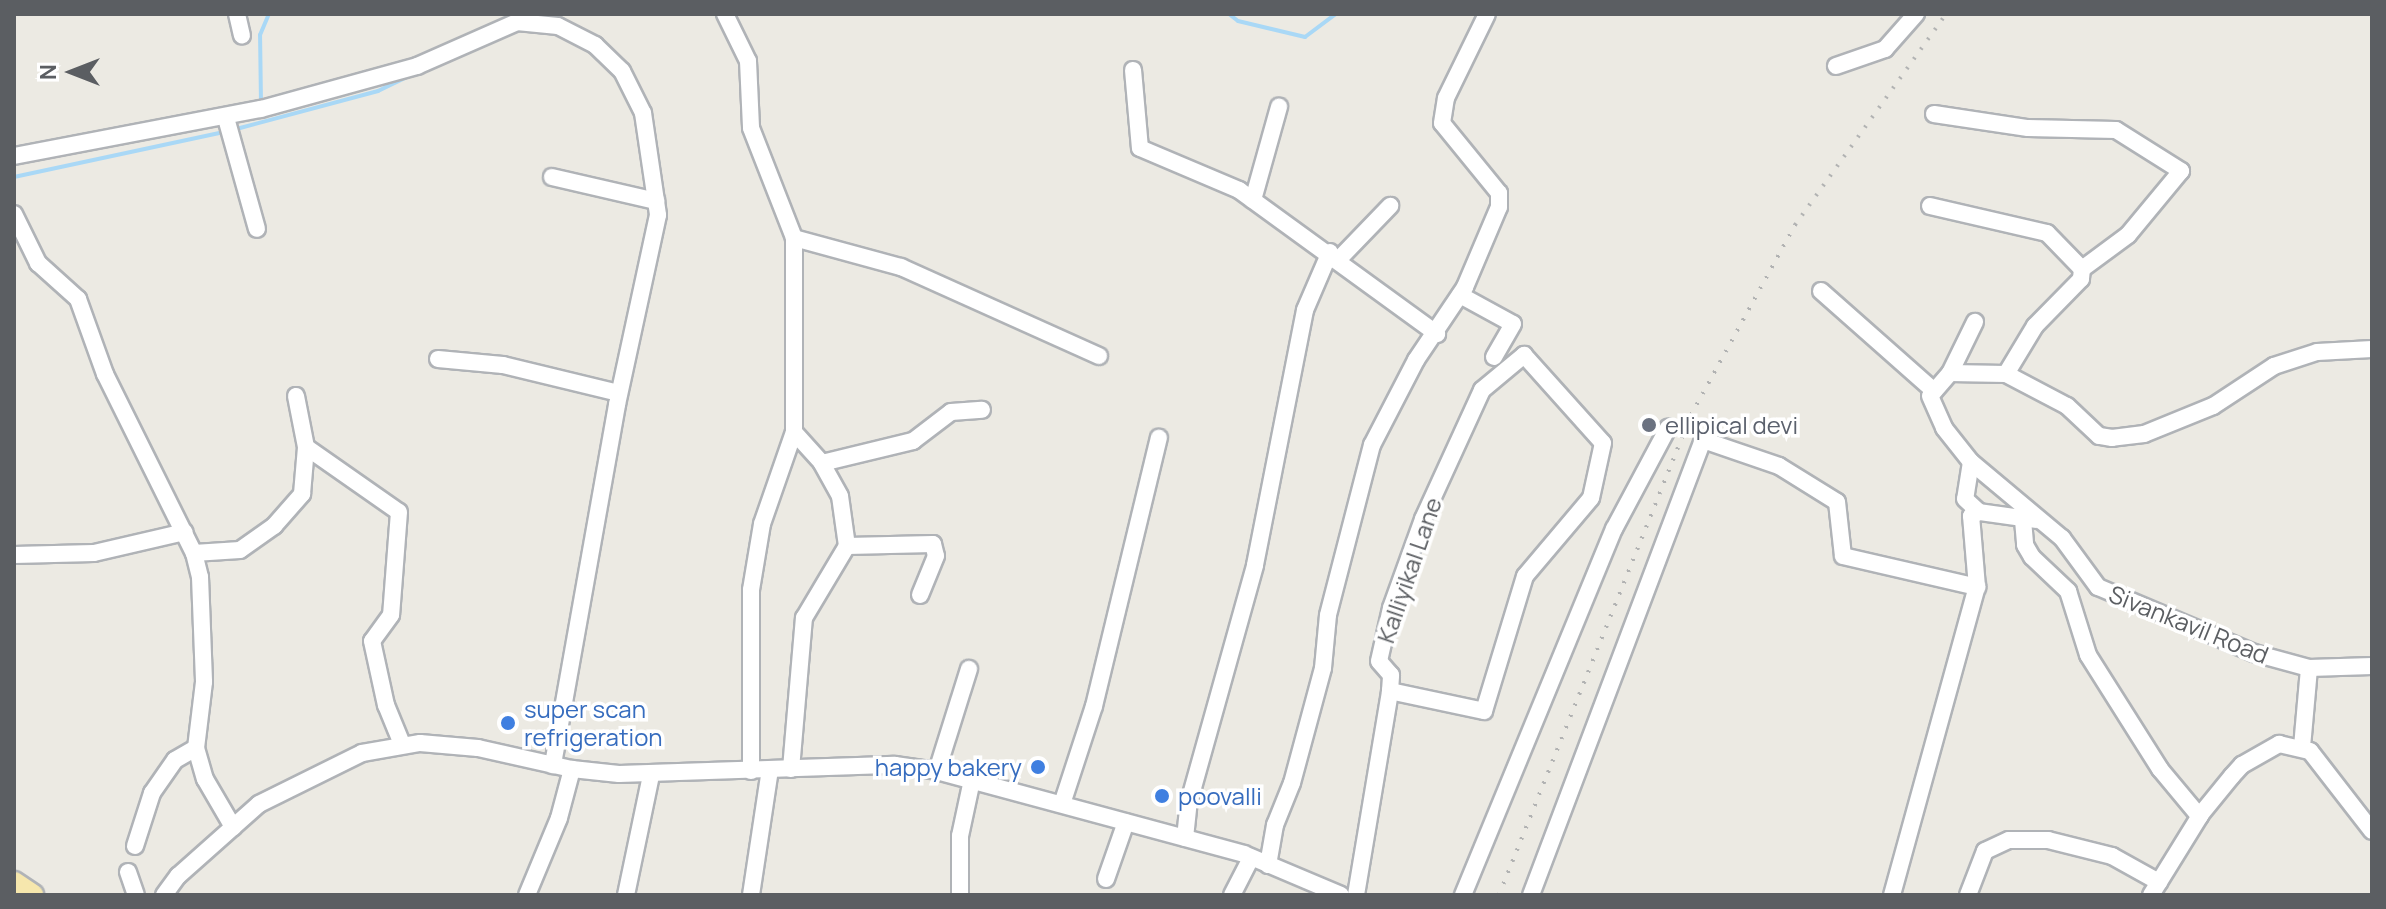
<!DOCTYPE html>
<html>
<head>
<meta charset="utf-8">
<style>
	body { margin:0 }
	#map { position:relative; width:2386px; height:909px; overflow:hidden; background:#eceae3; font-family:Manrope,sans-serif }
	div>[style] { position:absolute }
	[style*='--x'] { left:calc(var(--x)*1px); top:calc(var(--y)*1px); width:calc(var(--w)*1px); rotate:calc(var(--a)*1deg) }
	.stream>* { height:4px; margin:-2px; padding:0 2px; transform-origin:2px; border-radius:2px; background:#a9d8f6 }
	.roads { filter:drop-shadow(2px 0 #b0b3b7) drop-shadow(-2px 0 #b0b3b7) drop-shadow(0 2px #b0b3b7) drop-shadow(0 -2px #b0b3b7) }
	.minor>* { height:16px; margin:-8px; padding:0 8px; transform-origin:8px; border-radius:8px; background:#fff }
	.major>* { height:22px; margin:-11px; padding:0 11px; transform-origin:11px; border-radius:11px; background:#f6e7ad }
	.rail>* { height:4px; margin-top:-2px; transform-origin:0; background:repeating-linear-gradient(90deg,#b1b2b2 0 2px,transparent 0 12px) }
	.dots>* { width:22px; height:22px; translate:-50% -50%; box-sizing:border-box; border:4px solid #fff; border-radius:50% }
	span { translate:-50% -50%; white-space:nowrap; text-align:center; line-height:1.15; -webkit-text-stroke:7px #fff; paint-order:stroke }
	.worship-label { font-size:24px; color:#5b616d }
	.left { translate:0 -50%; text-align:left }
	.street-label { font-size:24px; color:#5b5e62 }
	.shop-label { font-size:24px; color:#366cbe }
	.right { translate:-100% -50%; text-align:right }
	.frame { position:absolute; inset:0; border:16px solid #5b5e62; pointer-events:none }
	.north { position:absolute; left:32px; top:32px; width:80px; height:80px; -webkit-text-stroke:6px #fff; paint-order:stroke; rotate:270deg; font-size:22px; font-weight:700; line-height:32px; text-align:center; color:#5b5e62 }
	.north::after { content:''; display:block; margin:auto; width:28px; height:36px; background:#5b5e62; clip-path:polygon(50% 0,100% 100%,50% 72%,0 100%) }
</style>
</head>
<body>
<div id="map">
	<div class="stream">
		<div style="--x:1229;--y:14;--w:11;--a:38"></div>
		<div style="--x:1238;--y:21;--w:69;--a:13.4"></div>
		<div style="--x:1305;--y:37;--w:39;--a:-37"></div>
		<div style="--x:261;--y:103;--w:68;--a:-90.8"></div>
		<div style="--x:260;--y:35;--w:23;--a:-67"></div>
		<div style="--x:240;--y:128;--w:143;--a:-15"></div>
		<div style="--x:378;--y:91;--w:34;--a:-26"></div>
		<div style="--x:14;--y:177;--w:210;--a:-12.1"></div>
	</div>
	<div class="roads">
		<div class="minor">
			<div style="--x:237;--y:14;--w:22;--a:77"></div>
			<div style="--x:725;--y:14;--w:52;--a:63.9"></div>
			<div style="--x:748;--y:61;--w:67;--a:87.4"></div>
			<div style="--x:751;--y:128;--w:118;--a:68.6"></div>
			<div style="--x:794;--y:238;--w:194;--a:90"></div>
			<div style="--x:794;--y:432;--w:97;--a:109.2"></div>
			<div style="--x:762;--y:524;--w:67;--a:99.5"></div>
			<div style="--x:751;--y:590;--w:181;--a:90"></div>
			<div style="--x:1836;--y:66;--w:52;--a:-19.1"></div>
			<div style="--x:1885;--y:49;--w:47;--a:-48.5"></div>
			<div style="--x:1133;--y:70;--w:78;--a:84.9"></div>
			<div style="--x:1140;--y:148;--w:108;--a:23"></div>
			<div style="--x:1239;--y:190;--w:245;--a:36"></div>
			<div style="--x:1934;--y:114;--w:95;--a:8.5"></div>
			<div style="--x:2028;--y:128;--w:88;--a:1.3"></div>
			<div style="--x:2116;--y:130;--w:77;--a:32.2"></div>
			<div style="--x:2181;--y:171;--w:83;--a:129.6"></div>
			<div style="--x:2128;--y:235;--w:57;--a:143.5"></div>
			<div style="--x:226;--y:118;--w:115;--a:74.4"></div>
			<div style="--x:14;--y:156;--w:251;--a:-10.8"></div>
			<div style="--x:261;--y:109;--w:162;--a:-15.4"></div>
			<div style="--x:417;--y:66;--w:109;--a:-23.7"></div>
			<div style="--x:517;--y:22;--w:41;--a:5.6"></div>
			<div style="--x:558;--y:26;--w:42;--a:27.2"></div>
			<div style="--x:595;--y:45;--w:37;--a:44"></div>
			<div style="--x:622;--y:71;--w:47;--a:63.4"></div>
			<div style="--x:643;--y:113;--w:103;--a:81.6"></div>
			<div style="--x:658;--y:215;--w:194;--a:102.2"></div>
			<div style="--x:617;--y:405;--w:366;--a:100.1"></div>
			<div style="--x:552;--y:177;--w:107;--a:13"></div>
			<div style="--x:1253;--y:200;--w:97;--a:-74.4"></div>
			<div style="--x:1930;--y:206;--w:120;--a:13"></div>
			<div style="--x:2047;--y:233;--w:50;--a:45.8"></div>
			<div style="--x:2082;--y:269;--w:10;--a:96"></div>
			<div style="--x:2081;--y:279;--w:66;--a:134.4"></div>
			<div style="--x:2035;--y:326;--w:56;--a:121.1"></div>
			<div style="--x:14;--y:214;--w:55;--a:63.9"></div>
			<div style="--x:38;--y:263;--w:54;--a:42"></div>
			<div style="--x:78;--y:299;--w:80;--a:70.2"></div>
			<div style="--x:105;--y:374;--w:200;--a:63.6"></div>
			<div style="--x:194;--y:553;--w:25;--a:76"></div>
			<div style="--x:200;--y:577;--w:105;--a:87.8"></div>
			<div style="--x:204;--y:682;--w:66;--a:96.9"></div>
			<div style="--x:196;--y:748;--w:32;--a:74"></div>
			<div style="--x:205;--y:779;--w:56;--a:59.7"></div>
			<div style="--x:794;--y:238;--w:111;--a:15.2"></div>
			<div style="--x:901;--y:267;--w:217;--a:24.2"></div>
			<div style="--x:1339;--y:259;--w:74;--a:-46.1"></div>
			<div style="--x:1821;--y:291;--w:151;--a:41.5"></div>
			<div style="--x:1460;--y:295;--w:60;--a:28.7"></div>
			<div style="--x:1513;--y:324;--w:38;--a:120"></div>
			<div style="--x:2372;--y:349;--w:55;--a:176.9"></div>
			<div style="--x:2317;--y:352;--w:45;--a:162"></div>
			<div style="--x:2274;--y:366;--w:73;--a:146.7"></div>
			<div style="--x:2213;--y:406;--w:74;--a:157.9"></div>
			<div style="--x:2144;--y:434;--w:32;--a:173"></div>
			<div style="--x:2112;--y:438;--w:13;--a:-171"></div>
			<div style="--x:2099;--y:436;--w:44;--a:-136.8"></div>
			<div style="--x:2067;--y:406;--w:69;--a:-152.3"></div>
			<div style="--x:2006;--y:374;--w:56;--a:-179"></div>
			<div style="--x:1950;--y:373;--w:30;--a:131"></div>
			<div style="--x:1930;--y:396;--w:35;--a:66"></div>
			<div style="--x:1944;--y:428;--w:43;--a:51.5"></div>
			<div style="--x:1971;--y:462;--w:119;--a:39.9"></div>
			<div style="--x:2062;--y:538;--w:61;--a:53.7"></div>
			<div style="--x:2098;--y:587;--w:169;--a:22.9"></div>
			<div style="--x:2254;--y:653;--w:57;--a:15.3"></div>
			<div style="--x:2309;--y:668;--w:63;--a:-1.8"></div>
			<div style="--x:438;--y:359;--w:65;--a:5.3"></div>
			<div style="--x:503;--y:365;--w:119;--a:13.6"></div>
			<div style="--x:1950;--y:373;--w:57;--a:-63.9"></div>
			<div style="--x:306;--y:447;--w:113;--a:35"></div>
			<div style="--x:399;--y:512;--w:103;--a:94.4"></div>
			<div style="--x:391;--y:615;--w:32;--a:126"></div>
			<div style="--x:372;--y:641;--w:66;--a:77.7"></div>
			<div style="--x:386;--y:705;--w:42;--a:67.7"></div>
			<div style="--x:1971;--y:462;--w:37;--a:99"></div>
			<div style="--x:1965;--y:499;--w:19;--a:43"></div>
			<div style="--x:822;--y:463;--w:94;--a:-13.6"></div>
			<div style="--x:913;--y:441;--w:48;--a:-37.3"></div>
			<div style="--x:951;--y:412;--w:31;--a:-4"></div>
			<div style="--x:2023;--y:520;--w:25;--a:85"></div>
			<div style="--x:2025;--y:545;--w:14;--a:60"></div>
			<div style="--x:2032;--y:557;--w:50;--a:43.4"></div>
			<div style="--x:2068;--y:591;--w:67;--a:72.6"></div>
			<div style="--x:2088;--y:655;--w:135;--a:57.7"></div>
			<div style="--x:2160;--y:769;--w:62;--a:50.2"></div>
			<div style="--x:847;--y:546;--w:86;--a:-1.3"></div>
			<div style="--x:933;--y:544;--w:12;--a:76"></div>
			<div style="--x:936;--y:556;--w:42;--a:112.3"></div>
			<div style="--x:194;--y:553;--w:46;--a:-3.7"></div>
			<div style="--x:240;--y:550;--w:42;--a:-35.2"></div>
			<div style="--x:274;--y:526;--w:43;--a:-48.8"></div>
			<div style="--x:302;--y:494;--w:47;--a:-85.1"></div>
			<div style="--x:306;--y:447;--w:52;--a:-101.1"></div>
			<div style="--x:14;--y:555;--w:80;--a:-1.4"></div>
			<div style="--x:94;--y:553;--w:93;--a:-13"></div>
			<div style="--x:2302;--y:747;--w:79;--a:-84.9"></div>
			<div style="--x:791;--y:769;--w:152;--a:-85.1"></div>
			<div style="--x:804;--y:618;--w:84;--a:-59.2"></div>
			<div style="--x:847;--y:546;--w:50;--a:-98"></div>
			<div style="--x:840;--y:496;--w:38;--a:-119"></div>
			<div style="--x:822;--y:463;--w:42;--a:-132.1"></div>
			<div style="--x:937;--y:771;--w:107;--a:-72.6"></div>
			<div style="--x:1062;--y:804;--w:103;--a:-71.9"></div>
			<div style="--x:1094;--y:706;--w:276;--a:-76.4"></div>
			<div style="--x:1185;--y:838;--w:36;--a:-84"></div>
			<div style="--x:1189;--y:802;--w:246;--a:-74.4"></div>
			<div style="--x:1255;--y:565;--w:260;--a:-78.9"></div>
			<div style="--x:1305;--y:310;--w:63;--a:-66.7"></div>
			<div style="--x:135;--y:846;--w:56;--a:-72.2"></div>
			<div style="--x:152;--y:793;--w:40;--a:-55.1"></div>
			<div style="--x:175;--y:760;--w:24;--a:-30"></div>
			<div style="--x:1268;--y:865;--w:41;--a:-80.1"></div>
			<div style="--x:1275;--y:825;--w:45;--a:-68"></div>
			<div style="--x:1292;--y:783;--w:119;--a:-74.9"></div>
			<div style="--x:1323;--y:668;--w:53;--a:-84.6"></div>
			<div style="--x:1328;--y:615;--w:176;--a:-75.5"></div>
			<div style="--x:1372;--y:445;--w:96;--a:-62.6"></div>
			<div style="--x:1416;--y:360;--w:88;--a:-56.1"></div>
			<div style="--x:1465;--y:287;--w:87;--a:-67"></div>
			<div style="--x:1499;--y:207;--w:14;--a:-90"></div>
			<div style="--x:1499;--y:193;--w:90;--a:-129.2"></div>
			<div style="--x:1442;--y:123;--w:25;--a:-81"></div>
			<div style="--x:1446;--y:98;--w:93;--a:-64"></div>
			<div style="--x:128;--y:872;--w:24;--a:71"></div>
			<div style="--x:1106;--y:879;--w:60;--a:-70.7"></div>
			<div style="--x:164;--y:895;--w:24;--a:-54"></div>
			<div style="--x:178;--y:876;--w:108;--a:-41.6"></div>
			<div style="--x:259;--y:804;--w:115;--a:-26.3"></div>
			<div style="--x:362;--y:753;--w:59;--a:-9.8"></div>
			<div style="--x:420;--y:743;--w:58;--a:4.9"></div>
			<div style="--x:478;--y:748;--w:96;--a:12.6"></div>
			<div style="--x:572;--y:769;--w:47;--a:6.1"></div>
			<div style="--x:619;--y:774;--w:276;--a:-1.9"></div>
			<div style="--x:895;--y:765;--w:42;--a:8.1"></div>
			<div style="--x:937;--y:771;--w:318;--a:15.1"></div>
			<div style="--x:1244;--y:854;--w:105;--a:22.9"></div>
			<div style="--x:527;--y:895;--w:83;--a:-67.4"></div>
			<div style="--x:559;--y:818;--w:51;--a:-75.1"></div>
			<div style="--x:626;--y:895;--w:123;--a:-78.2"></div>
			<div style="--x:751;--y:895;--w:126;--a:-81.4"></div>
			<div style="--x:960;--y:895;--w:59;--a:-90"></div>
			<div style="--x:960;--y:836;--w:57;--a:-77.9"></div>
			<div style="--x:1232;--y:895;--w:42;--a:-62.8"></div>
			<div style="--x:1356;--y:895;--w:207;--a:-80.5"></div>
			<div style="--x:1390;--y:691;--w:16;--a:-86"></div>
			<div style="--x:1391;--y:675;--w:18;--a:-131"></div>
			<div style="--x:1379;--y:661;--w:54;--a:-77.2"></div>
			<div style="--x:1391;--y:608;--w:95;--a:-70.2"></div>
			<div style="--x:1423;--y:519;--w:142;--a:-65.4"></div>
			<div style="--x:1482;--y:390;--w:55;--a:-39.8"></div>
			<div style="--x:1524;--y:355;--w:118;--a:48.1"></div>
			<div style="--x:1603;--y:443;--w:56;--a:102.3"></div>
			<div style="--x:1591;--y:498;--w:102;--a:130.2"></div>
			<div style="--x:1525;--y:576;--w:141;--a:106.9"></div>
			<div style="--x:1484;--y:711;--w:96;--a:-168"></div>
			<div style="--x:1463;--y:895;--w:396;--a:-67.6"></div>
			<div style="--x:1614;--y:529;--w:115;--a:-61.9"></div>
			<div style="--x:1531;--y:895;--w:486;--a:-69.3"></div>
			<div style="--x:1703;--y:440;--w:80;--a:18.9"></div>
			<div style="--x:1779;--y:466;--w:68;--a:31.8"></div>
			<div style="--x:1837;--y:502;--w:54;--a:83.7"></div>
			<div style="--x:1843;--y:556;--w:138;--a:13"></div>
			<div style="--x:1892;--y:895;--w:320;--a:-74.6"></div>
			<div style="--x:1977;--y:587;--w:71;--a:-94.8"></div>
			<div style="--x:1971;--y:516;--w:9;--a:-27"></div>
			<div style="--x:1979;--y:512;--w:58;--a:8"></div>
			<div style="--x:1968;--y:895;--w:47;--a:-68.9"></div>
			<div style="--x:1985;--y:851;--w:26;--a:-25"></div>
			<div style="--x:2009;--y:840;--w:39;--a:0"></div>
			<div style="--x:2048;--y:840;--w:66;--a:14"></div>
			<div style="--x:2112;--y:856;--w:54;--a:29"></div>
			<div style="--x:2151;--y:895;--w:95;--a:-58.3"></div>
			<div style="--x:2201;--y:814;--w:49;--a:-50.8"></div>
			<div style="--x:2232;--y:776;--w:15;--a:-48"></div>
			<div style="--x:2242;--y:765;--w:43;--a:-29.6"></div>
			<div style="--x:2279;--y:744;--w:32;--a:13"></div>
			<div style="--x:2310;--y:751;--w:101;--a:52.2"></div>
		</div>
		<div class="major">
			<div style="--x:14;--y:883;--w:22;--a:34"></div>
		</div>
	</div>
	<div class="rail">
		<div style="--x:1499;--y:895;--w:517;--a:-68.2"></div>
		<div style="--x:1691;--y:415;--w:217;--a:-61.3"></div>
		<div style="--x:1795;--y:225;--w:259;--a:-54.4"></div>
	</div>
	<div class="dots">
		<div style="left:1649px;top:425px;background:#6b7280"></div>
		<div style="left:508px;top:723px;background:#3f7fe0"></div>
		<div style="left:1038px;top:767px;background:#3f7fe0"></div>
		<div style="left:1162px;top:796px;background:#3f7fe0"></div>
	</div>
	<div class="worship-label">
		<span class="left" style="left:1665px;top:425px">ellipical devi</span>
	</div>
	<div class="street-label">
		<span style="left:1409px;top:570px;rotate:-71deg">Kalliyikal Lane</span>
		<span style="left:2189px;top:624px;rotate:22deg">Sivankavil Road</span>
	</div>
	<div class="shop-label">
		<span class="left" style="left:524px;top:723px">super scan<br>refrigeration</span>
		<span class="right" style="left:1022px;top:767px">happy bakery</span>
		<span class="left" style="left:1178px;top:796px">poovalli</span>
	</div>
	<div class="frame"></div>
	<div class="north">N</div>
</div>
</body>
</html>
